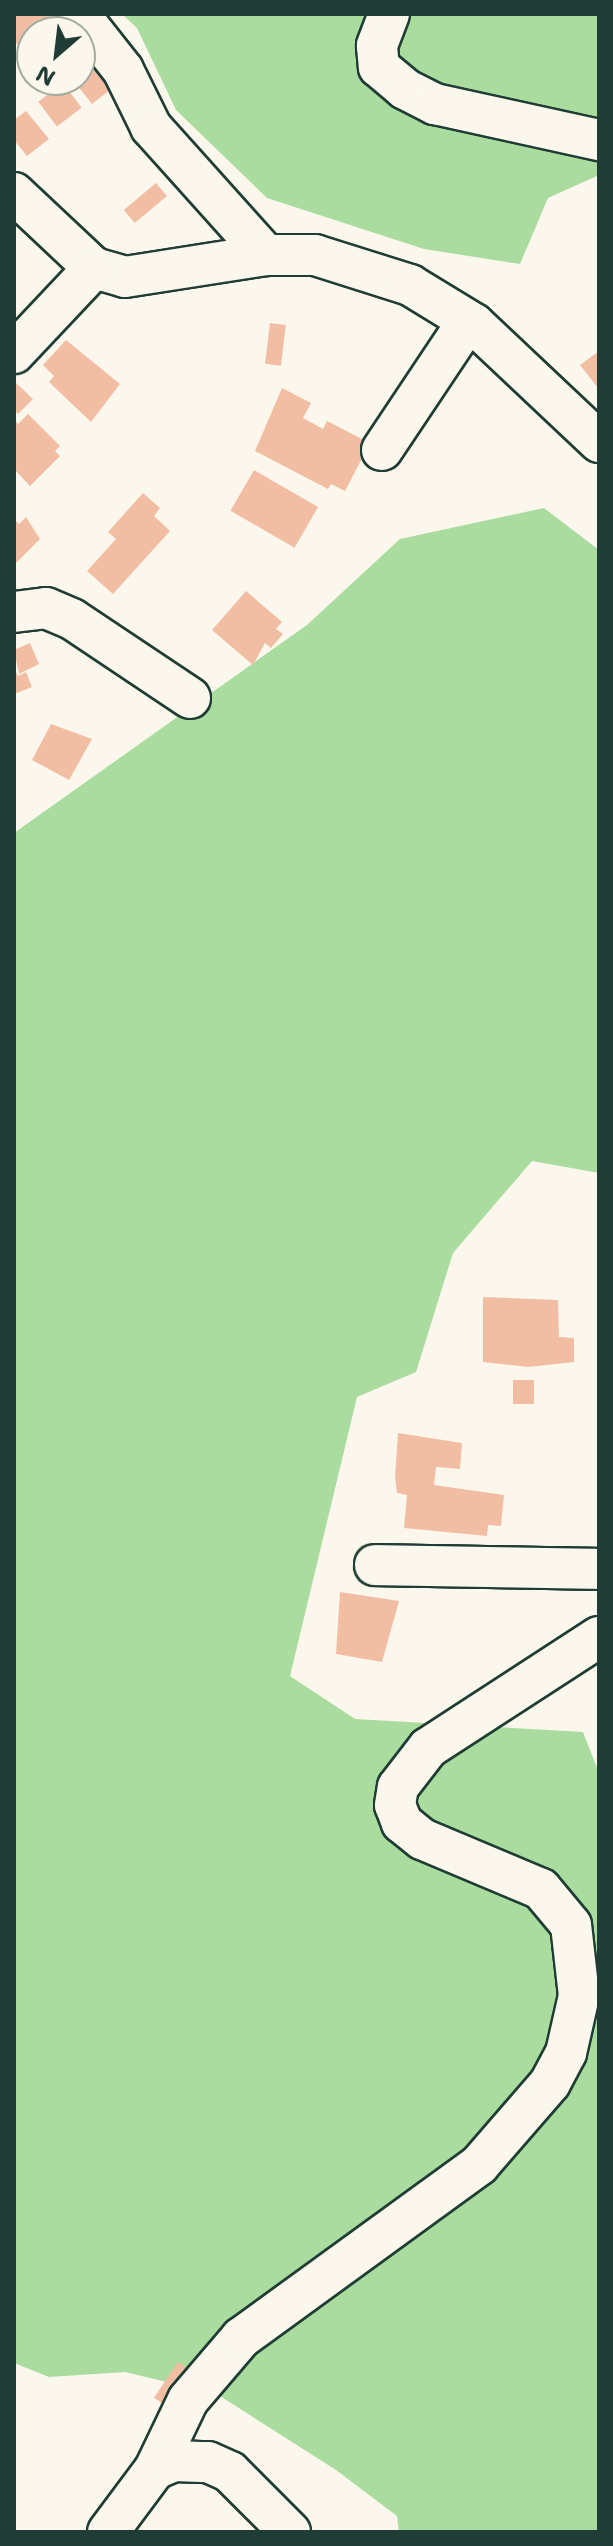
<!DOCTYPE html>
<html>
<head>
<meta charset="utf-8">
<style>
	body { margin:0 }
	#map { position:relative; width:613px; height:2546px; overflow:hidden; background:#fbf7ec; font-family:"Shantell Sans",sans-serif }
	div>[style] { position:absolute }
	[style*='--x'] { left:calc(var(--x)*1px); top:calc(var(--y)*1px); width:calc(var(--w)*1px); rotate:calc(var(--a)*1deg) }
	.green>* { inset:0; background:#a9dc9e }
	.building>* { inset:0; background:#f2bea3; transform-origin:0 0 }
	.roads { filter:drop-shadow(2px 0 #1f3d34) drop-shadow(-2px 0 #1f3d34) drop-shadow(0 2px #1f3d34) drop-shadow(0 -2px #1f3d34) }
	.minor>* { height:40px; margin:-20px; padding:0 20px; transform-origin:20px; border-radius:20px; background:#fbf7ec }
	span { translate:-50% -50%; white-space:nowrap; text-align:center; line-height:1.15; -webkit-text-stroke:6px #fbf7ec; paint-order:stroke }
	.frame { position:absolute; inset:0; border:16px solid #1f3d34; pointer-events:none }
	.north { position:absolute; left:16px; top:16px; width:80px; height:80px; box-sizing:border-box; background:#fbf7ec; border:2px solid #a3ada2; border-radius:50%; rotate:208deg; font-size:22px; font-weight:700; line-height:32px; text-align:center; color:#1f3d34 }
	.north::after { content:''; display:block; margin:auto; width:28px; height:36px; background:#1f3d34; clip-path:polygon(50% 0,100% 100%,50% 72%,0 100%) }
</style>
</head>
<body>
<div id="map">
	<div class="green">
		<div style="clip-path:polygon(122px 14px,599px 14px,599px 175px,548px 198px,520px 264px,424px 249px,267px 198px,176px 110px,137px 28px)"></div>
		<div style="clip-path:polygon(544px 508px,599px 550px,599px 1173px,532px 1161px,453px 1253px,416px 1372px,357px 1397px,290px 1676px,355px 1719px,583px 1732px,599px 1773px,599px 2532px,399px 2532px,397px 2516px,336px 2470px,217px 2394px,125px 2372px,49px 2377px,14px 2363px,14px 833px,307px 625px,400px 539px)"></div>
	</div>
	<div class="building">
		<div style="clip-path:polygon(14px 14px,59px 14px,72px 28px,32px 32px,30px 57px,14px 41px)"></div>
		<div style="clip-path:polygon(80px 40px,116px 85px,92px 104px,73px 80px,80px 80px)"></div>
		<div style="left:63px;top:83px;width:31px;height:31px;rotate:53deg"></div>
		<div style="clip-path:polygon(26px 111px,49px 139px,27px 156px,14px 140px,14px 120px)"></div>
		<div style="left:156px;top:183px;width:17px;height:42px;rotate:50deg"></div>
		<div style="left:270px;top:323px;width:16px;height:41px;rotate:7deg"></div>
		<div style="clip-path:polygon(66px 340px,120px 384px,91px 422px,49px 382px,54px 376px,43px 365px)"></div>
		<div style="clip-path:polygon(599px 351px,599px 389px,580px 365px)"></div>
		<div style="clip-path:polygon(14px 381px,33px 399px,18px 414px,14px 410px)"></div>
		<div style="clip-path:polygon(282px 388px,311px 403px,303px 418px,323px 429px,327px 421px,370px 443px,345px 491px,331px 484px,328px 489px,255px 451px)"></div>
		<div style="clip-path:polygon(28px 414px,60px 446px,55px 451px,60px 456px,30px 486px,14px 469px,14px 419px,18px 424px)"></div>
		<div style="left:254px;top:470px;width:74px;height:47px;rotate:30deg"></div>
		<div style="clip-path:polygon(143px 493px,160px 508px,154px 516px,170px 531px,113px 594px,87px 571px,116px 539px,108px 532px)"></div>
		<div style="clip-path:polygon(26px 517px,40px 539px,14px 565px,14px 519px,19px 524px)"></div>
		<div style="clip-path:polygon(246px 591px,282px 622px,276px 629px,283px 634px,271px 648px,265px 643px,253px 665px,212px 630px)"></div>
		<div style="clip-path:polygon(30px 643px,39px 664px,19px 674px,14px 650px)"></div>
		<div style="clip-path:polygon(14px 667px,18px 676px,26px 672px,32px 687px,14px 694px)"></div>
		<div style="clip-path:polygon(51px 724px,92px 739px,69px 780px,32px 760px)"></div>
		<div style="clip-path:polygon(483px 1297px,558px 1300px,559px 1337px,574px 1338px,574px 1362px,528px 1367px,483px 1362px)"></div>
		<div style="left:513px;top:1380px;width:21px;height:24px"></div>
		<div style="clip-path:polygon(398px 1433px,462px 1443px,460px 1469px,436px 1467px,434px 1485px,504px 1495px,501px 1526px,488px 1525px,487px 1536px,404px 1528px,407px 1495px,397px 1493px,395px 1477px)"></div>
		<div style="clip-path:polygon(340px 1592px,399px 1601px,382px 1662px,336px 1654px)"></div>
		<div style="left:178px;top:2362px;width:14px;height:43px;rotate:34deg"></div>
	</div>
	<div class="roads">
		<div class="minor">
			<div style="--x:79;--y:14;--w:71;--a:51.8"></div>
			<div style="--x:123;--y:70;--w:64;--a:63.8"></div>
			<div style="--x:151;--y:127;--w:172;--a:48.1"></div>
			<div style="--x:389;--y:14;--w:34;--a:111"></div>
			<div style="--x:377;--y:46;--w:21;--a:85"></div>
			<div style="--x:379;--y:67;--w:34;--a:40"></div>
			<div style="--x:405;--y:89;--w:34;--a:27"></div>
			<div style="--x:435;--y:104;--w:168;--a:12.4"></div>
			<div style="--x:14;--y:193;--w:110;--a:43.2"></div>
			<div style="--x:94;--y:268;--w:32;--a:16"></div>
			<div style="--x:125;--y:277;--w:143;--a:-8.9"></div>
			<div style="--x:266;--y:255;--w:49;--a:0"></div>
			<div style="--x:315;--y:255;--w:100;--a:17.5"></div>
			<div style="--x:410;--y:285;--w:75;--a:31.4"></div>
			<div style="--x:474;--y:324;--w:172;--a:43.3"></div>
			<div style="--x:14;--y:353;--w:117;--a:-46.7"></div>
			<div style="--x:382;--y:450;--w:155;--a:-56.3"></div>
			<div style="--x:14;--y:612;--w:32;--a:-7"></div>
			<div style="--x:46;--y:608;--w:28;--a:23"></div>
			<div style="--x:72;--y:619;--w:142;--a:33.8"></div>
			<div style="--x:375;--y:1565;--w:224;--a:1"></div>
			<div style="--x:155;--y:2469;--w:76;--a:-64.4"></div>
			<div style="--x:188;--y:2400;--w:82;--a:-49.5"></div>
			<div style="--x:241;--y:2338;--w:294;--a:-36"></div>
			<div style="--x:479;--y:2165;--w:108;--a:-49.1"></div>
			<div style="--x:550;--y:2083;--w:34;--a:-62"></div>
			<div style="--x:566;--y:2053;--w:58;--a:-77.2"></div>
			<div style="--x:579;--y:1996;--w:71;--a:-96.4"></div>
			<div style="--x:571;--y:1925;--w:47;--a:-129.8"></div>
			<div style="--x:541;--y:1889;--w:129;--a:-157.2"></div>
			<div style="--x:422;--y:1839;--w:26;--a:-141"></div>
			<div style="--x:402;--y:1823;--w:19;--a:-111"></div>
			<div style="--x:395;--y:1805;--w:18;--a:-81"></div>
			<div style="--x:398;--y:1787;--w:49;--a:-52.4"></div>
			<div style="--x:428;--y:1748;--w:204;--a:-33"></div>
			<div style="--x:108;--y:2532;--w:79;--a:-53.3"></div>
			<div style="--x:155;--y:2469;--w:21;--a:-23"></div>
			<div style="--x:174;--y:2461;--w:34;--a:2"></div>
			<div style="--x:208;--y:2462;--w:24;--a:24"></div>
			<div style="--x:230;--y:2472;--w:85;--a:45"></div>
		</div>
	</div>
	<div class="frame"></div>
	<div class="north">N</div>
</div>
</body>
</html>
